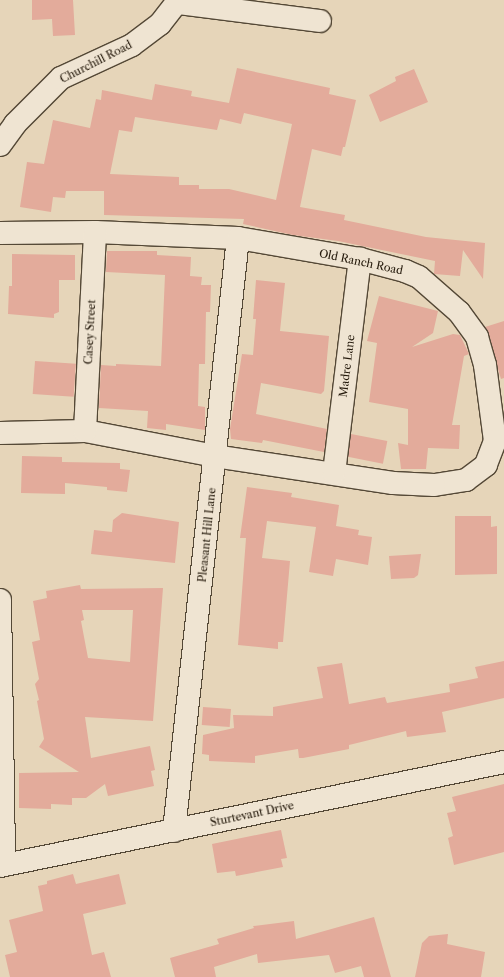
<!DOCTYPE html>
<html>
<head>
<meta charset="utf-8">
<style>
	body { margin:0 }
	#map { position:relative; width:504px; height:977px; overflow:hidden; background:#e6d5b9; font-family:"Libre Caslon Text",serif }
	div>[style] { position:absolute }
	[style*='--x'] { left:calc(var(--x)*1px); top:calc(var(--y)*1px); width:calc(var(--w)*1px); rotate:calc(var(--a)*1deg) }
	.building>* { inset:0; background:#e3ab9b; transform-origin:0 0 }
	.roads { filter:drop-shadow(1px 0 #544836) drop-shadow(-1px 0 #544836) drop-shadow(0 1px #544836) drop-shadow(0 -1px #544836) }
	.minor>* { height:22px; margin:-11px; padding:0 11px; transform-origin:11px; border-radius:11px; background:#efe4d2 }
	span { translate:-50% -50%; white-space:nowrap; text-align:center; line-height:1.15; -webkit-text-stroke:3px #efe4d2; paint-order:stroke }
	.street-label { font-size:11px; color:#24190b }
</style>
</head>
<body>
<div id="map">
	<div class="building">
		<div style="clip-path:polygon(32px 0,73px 0,75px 35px,53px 36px,52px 19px,32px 20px)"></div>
		<div style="clip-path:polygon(evenodd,237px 68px,330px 88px,329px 94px,356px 100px,345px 147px,343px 147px,341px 156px,312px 149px,300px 207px,345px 215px,344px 220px,426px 237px,485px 243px,483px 279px,463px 250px,460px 276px,434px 274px,435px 261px,338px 241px,293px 235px,243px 224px,244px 219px,104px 215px,104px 191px,66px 191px,65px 198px,53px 197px,51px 212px,20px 207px,27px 162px,44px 164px,53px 120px,90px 128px,96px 99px,101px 100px,102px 90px,152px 100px,155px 84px,192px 91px,191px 96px,229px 103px,237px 68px,244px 113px,292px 124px,276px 200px,229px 189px,199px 189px,199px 185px,179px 185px,179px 177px,110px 174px,119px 130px,132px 132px,135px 117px,217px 130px,220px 119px,241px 124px,244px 113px)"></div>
		<div style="clip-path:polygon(414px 69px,428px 102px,380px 122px,369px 95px,396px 81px,395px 77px)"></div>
		<div style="clip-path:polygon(107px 251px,157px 251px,157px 255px,191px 257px,190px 276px,202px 277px,201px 285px,211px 285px,210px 312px,206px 312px,205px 364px,199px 364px,198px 406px,205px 407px,205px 430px,166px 424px,166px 430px,147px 428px,148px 411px,99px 408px,101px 365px,116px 366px,116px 364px,161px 366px,165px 275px,106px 272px)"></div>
		<div style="clip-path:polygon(12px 254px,75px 255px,75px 280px,59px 280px,59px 312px,54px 314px,54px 318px,8px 314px,9px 286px,12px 286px)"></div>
		<div style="clip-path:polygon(256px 280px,285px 283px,280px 331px,329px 336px,324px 391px,321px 394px,261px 383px,256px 414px,327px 429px,324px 452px,263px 440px,262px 443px,231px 439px,230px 429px,242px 354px,253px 355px,256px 319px,253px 319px)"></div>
		<div style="clip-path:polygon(379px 296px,438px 311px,433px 333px,412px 347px,453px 334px,460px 335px,469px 354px,464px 356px,452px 425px,460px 425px,459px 449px,428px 448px,426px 469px,401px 469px,398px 443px,408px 445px,408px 409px,369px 402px,377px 343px,367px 341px)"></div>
		<div style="clip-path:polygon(504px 321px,504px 378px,501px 379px,485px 327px)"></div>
		<div style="left:35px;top:361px;width:41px;height:33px;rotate:4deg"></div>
		<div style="left:351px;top:434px;width:37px;height:23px;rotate:11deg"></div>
		<div style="clip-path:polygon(22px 456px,62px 457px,62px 462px,120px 463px,120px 469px,130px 470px,127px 492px,107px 490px,107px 487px,65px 483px,65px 494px,21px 493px)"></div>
		<div style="clip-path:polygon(247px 487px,292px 493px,291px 497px,339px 505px,336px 526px,359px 530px,358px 535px,372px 537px,368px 565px,336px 559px,333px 576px,309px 572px,316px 527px,267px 521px,262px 558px,290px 561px,283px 642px,278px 642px,278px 649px,238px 645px,246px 538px,240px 538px)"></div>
		<div style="clip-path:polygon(122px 513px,179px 522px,175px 563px,91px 554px,94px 530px,112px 532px,113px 520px)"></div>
		<div style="clip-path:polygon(455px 516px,491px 516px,491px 527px,497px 526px,497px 574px,455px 575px)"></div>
		<div style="clip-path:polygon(421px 554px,418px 575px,414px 578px,391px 579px,389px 556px)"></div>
		<div style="clip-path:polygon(evenodd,80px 585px,81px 589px,163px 588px,153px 721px,85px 717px,91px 758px,150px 746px,155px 770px,151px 771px,154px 786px,108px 796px,105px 784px,86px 798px,72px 798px,72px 805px,51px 804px,51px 809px,19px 808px,19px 773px,79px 772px,39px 747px,44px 739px,37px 701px,39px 700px,35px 684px,39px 679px,32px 642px,40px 640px,33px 601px,47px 598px,46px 591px,80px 585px,82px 610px,133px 610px,130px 662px,88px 658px,81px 621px,84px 620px,82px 610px)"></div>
		<div style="clip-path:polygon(504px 661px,504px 698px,442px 712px,446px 732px,407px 737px,406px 731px,349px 745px,349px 749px,303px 758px,299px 758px,298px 749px,255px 756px,255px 763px,209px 761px,209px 755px,202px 754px,203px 735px,234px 728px,233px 715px,273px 716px,273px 707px,323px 698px,317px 667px,342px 663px,349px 704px,385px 697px,387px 703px,450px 692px,449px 684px,478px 678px,475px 667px)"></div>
		<div style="left:203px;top:707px;width:28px;height:18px;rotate:4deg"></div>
		<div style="clip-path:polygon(504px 784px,504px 852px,454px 865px,448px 838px,453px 836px,447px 813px,456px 811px,452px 797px)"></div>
		<div style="clip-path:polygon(281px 830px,287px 858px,281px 859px,283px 867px,236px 876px,235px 871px,217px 873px,212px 844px)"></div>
		<div style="clip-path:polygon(73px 874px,76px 884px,119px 874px,126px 904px,83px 914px,92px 955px,104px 952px,111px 977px,10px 977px,5px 955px,17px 952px,9px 920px,43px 911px,38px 886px,47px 884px,47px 881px)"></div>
		<div style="clip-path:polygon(374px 917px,391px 977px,364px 977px,361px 966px,335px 973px,329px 955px,258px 963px,257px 954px,214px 967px,216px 977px,175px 977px,170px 958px,219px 944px,217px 939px,254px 928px,253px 926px,294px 921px,296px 939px)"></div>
		<div style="clip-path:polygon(448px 934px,447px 944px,485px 952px,481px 977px,415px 977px,422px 943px,429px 936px)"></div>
	</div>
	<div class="roads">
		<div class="minor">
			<div style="--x:178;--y:3;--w:143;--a:7.2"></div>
			<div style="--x:0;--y:145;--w:26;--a:-54"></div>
			<div style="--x:15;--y:124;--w:65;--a:-45"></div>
			<div style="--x:61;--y:78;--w:78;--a:-24.9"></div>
			<div style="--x:132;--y:45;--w:35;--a:-37"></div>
			<div style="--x:160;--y:24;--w:31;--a:-52"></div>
			<div style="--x:0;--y:233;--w:95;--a:-0.6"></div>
			<div style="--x:95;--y:232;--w:143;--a:2.4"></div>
			<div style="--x:238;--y:238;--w:124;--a:9.8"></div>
			<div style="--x:360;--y:259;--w:47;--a:14.9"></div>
			<div style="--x:405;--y:271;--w:15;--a:23"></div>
			<div style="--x:419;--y:277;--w:53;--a:41.2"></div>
			<div style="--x:459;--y:312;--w:31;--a:54"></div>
			<div style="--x:477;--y:337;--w:29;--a:74"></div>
			<div style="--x:485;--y:365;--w:77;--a:82.5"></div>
			<div style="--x:495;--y:441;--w:26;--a:111"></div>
			<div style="--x:486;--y:465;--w:25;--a:143"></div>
			<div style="--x:466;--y:480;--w:32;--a:171"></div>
			<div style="--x:434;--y:485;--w:41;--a:-177.2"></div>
			<div style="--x:393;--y:483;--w:180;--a:-171.4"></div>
			<div style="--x:215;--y:456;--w:132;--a:-169.1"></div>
			<div style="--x:85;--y:431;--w:85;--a:178.7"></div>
			<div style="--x:85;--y:431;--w:199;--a:-87.1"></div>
			<div style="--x:334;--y:473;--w:216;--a:-83.1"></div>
			<div style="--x:0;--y:600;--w:265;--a:89.1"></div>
			<div style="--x:174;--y:831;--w:596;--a:-83.84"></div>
			<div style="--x:0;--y:866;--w:515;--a:-11.66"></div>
		</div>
	</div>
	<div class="street-label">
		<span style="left:96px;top:62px;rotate:-27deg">Churchill Road</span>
		<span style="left:361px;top:262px;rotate:12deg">Old Ranch Road</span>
		<span style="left:90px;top:332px;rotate:-87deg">Casey Street</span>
		<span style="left:347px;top:366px;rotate:-83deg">Madre Lane</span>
		<span style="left:207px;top:535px;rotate:-84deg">Pleasant Hill Lane</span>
		<span style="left:252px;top:814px;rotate:-12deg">Sturtevant Drive</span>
	</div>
</div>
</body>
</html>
